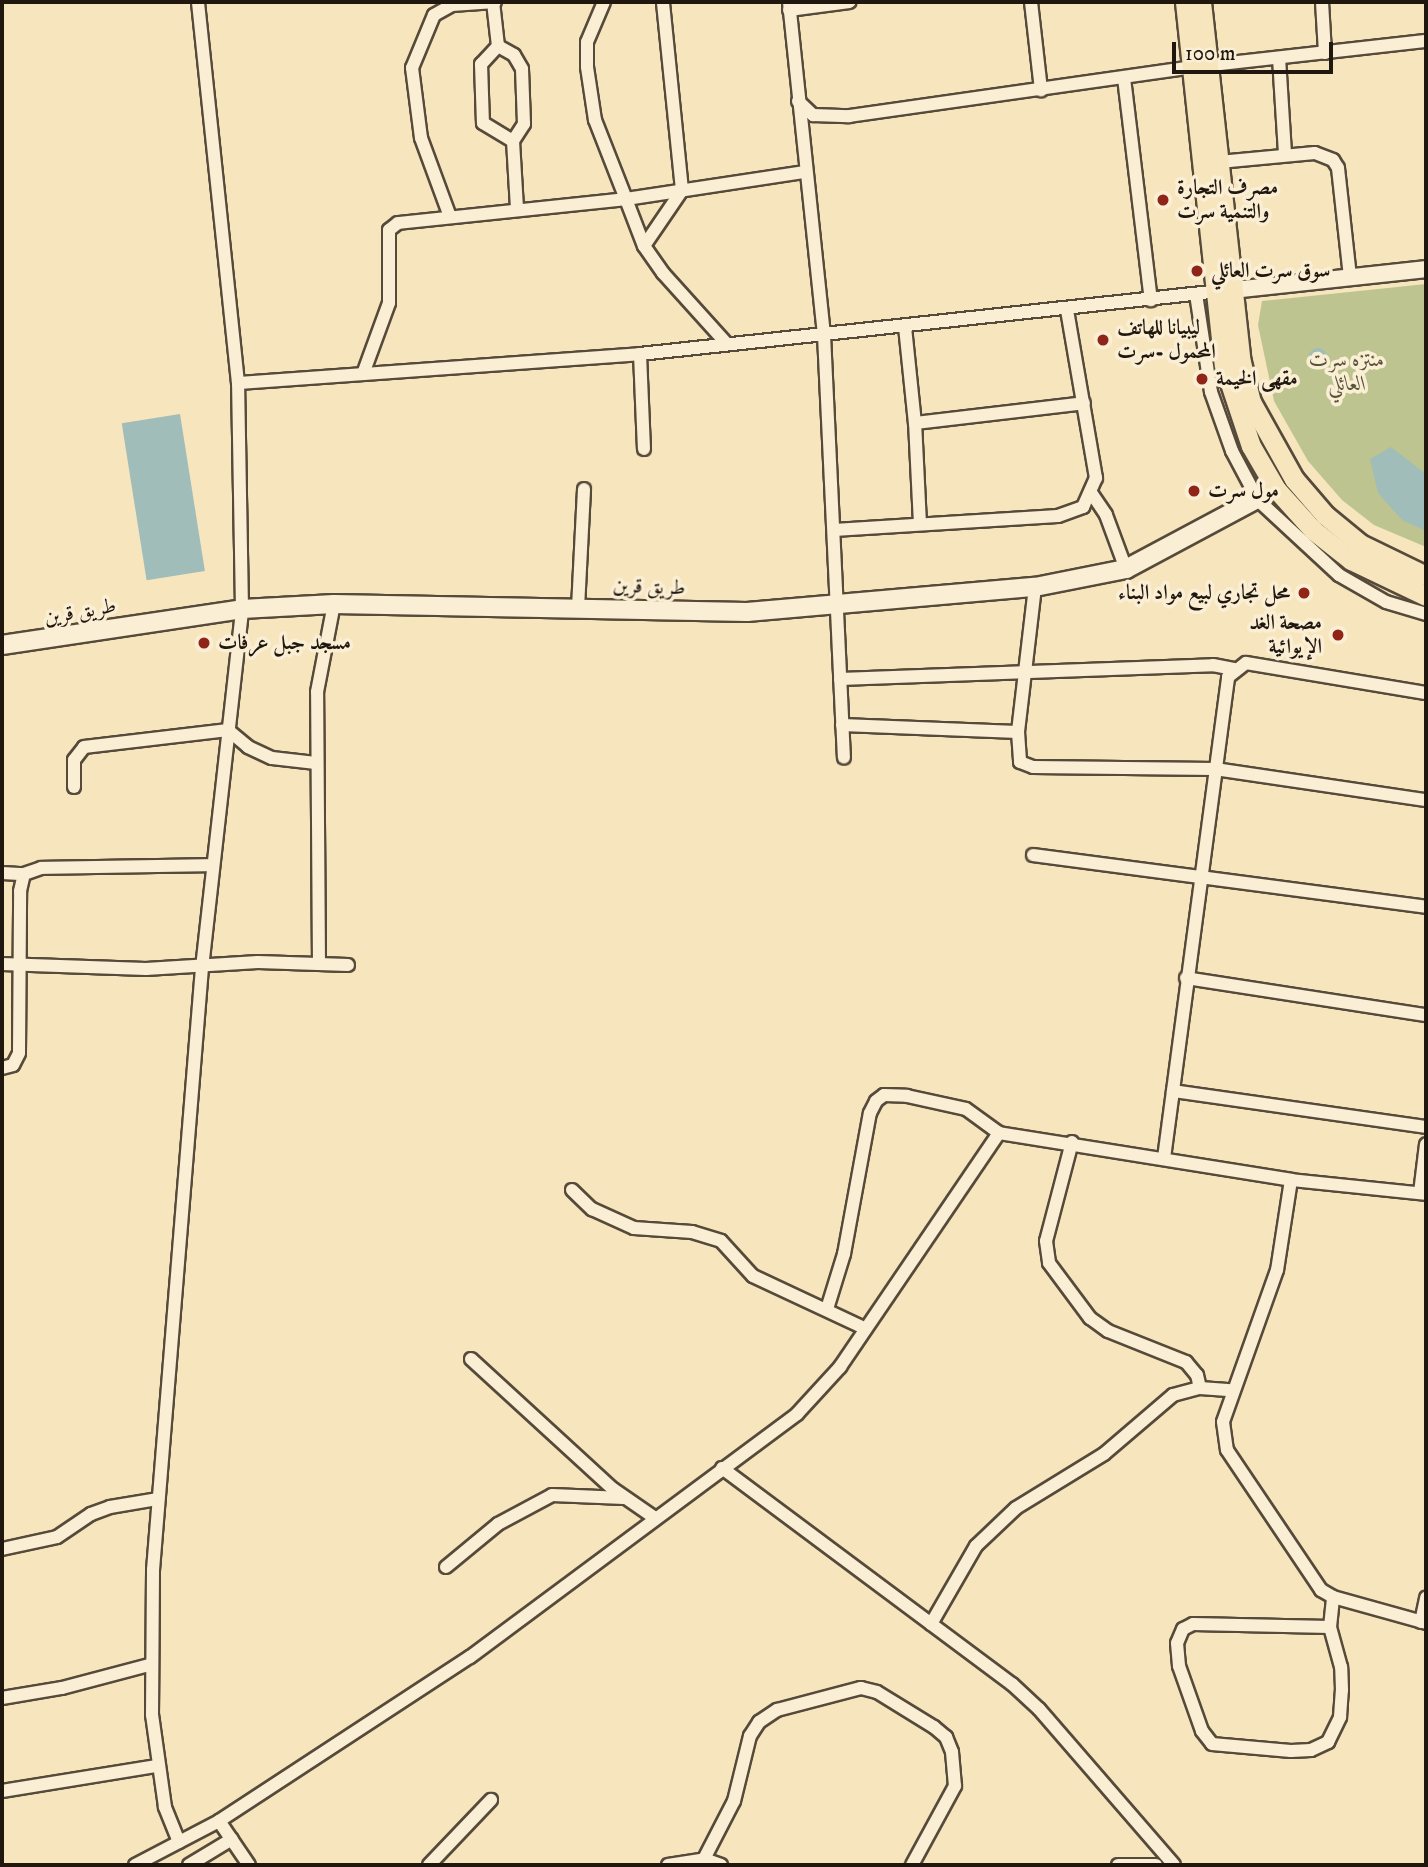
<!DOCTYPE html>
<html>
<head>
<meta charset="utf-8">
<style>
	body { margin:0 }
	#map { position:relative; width:1428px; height:1867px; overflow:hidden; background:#f7e5bd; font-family:"IM FELL DW Pica",Amiri,serif }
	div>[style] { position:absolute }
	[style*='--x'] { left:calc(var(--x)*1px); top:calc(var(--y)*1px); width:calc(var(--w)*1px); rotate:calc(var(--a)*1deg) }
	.green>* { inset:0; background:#bdc490 }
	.water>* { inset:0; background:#a0bdb9; transform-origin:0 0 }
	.round { border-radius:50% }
	.roads { filter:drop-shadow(2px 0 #564a3a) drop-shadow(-2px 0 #564a3a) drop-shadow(0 2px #564a3a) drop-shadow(0 -2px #564a3a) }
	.minor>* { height:12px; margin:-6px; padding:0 6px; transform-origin:6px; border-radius:6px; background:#faeed4 }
	.tertiary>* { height:16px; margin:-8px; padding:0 8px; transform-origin:8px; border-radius:8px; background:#faeed4 }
	.secondary>* { height:18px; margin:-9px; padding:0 9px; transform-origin:9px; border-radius:9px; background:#faeed4 }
	.primary>* { height:19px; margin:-9.5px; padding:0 9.5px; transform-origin:9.5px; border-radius:9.5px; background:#f7e5bd }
	.dots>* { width:19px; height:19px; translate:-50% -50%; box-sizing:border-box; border:4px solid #faeed4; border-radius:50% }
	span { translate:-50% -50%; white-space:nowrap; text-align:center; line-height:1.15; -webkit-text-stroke:7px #faeed4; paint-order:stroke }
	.poi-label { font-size:21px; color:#20170e; font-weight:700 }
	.left { translate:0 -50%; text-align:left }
	.right { translate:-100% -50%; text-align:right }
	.park-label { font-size:21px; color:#57543c; font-style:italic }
	.street-label { font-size:21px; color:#20170e }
	.frame { position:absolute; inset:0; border:4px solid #20170e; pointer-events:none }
	.scale { position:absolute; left:1172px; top:42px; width:161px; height:32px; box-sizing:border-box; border:4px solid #20170e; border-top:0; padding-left:9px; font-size:21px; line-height:24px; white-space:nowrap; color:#20170e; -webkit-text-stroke:5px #faeed4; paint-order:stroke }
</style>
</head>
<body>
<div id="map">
	<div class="green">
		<div style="clip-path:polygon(1426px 284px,1426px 547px,1374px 525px,1342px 500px,1308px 461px,1274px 401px,1258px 325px,1262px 301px)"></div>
	</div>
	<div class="water">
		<div class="round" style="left:1309px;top:348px;width:18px;height:18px"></div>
		<div style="left:180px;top:414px;width:159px;height:59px;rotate:81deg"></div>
		<div style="clip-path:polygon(1391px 447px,1426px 474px,1426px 531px,1402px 520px,1378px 493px,1370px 459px)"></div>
	</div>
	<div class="roads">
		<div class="minor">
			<div style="--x:493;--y:2;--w:44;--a:83.5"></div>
			<div style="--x:498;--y:46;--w:18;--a:29"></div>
			<div style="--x:514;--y:55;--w:16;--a:60"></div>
			<div style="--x:522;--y:69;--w:55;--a:87.9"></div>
			<div style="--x:524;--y:124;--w:20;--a:123"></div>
			<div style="--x:513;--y:141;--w:67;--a:86.6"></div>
			<div style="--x:789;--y:2;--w:335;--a:84"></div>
			<div style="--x:824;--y:335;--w:423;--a:87.3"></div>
			<div style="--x:1031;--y:2;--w:89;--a:83.5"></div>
			<div style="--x:1322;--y:2;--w:51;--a:86.6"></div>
			<div style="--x:789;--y:10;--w:61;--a:-7.6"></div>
			<div style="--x:498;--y:46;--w:25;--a:133"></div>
			<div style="--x:481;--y:64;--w:59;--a:88.1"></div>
			<div style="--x:483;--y:123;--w:35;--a:31"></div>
			<div style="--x:1279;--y:58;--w:96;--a:86.4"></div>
			<div style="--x:1124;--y:78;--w:224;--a:83.1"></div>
			<div style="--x:798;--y:101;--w:21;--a:43"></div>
			<div style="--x:813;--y:115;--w:36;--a:2"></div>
			<div style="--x:849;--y:116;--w:347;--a:-8.1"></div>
			<div style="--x:1193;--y:67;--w:234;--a:-6.4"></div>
			<div style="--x:1219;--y:162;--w:96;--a:-5.4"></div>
			<div style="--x:1315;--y:153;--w:19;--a:21"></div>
			<div style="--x:1333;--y:160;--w:9;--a:58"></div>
			<div style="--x:1338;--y:168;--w:109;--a:83.7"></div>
			<div style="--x:449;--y:214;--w:81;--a:-110.2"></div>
			<div style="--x:421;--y:138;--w:71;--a:-97.3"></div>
			<div style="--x:412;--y:68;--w:57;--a:-67.5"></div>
			<div style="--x:434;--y:15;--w:21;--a:-29"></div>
			<div style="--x:452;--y:5;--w:43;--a:-4"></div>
			<div style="--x:644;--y:246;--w:68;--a:-55.8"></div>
			<div style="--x:682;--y:190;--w:189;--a:-95.8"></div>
			<div style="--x:1196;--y:294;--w:99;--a:81.3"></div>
			<div style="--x:1211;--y:392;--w:63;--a:70.4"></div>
			<div style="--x:1232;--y:451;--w:55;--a:62"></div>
			<div style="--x:1258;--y:500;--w:110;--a:42.8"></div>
			<div style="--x:1339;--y:575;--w:54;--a:29.9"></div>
			<div style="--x:1386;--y:602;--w:42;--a:16.7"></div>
			<div style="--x:905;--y:327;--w:97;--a:84.1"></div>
			<div style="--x:727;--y:344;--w:96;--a:-132"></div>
			<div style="--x:663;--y:273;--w:33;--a:-125"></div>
			<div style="--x:644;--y:246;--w:50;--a:-111"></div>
			<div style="--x:626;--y:199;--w:181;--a:-8.6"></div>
			<div style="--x:640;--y:354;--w:95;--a:87.6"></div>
			<div style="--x:363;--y:374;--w:76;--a:-69.9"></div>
			<div style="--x:389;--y:303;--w:73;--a:-90"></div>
			<div style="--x:389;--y:230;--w:11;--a:-38"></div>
			<div style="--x:398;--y:223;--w:229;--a:-6"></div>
			<div style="--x:626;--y:199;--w:85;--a:-111.4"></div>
			<div style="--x:595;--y:120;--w:54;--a:-98.6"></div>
			<div style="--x:587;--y:67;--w:25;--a:-90"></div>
			<div style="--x:587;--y:42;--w:43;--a:-67"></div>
			<div style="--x:238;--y:383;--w:403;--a:-4.1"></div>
			<div style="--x:640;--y:354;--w:583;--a:-6.2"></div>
			<div style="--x:1092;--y:494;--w:25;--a:56"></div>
			<div style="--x:1106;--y:515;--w:58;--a:69.7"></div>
			<div style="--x:920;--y:524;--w:101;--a:-92.8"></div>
			<div style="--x:915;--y:423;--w:170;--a:-6.7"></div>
			<div style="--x:834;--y:530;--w:224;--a:-3.6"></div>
			<div style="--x:1058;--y:516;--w:27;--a:-20"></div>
			<div style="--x:1083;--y:507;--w:32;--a:-66"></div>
			<div style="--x:1096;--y:478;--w:170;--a:-99.8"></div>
			<div style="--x:1035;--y:587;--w:146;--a:96.7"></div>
			<div style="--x:1018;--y:732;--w:30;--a:86"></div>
			<div style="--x:1020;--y:762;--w:14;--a:21"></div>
			<div style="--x:1033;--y:767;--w:182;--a:0.6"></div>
			<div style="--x:1215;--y:769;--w:213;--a:8.4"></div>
			<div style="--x:578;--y:608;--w:119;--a:-87.1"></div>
			<div style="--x:840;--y:679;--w:373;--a:-2.1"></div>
			<div style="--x:1213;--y:665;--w:21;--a:11"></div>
			<div style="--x:842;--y:725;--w:176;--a:2.3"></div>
			<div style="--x:74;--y:787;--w:27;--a:-90"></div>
			<div style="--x:74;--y:760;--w:16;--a:-52"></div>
			<div style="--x:84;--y:747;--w:145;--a:-6.7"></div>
			<div style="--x:228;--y:730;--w:26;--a:40"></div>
			<div style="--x:248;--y:747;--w:26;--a:25"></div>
			<div style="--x:272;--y:758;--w:44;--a:6.5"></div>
			<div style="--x:1033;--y:855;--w:396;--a:7.5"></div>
			<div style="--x:2;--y:873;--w:22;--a:3"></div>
			<div style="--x:2;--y:964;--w:144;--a:2"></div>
			<div style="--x:146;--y:969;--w:112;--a:-3.6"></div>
			<div style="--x:258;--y:962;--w:90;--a:1.9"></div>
			<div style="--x:319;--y:964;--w:272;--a:-90.4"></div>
			<div style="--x:317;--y:692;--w:90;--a:-79.1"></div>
			<div style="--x:1186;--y:978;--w:243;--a:8.8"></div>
			<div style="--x:2;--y:1068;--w:11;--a:-15"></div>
			<div style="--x:13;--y:1065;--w:13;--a:-63"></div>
			<div style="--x:19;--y:1053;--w:162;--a:-89.6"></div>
			<div style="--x:20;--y:891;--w:17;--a:-77"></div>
			<div style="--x:24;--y:874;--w:18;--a:-19"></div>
			<div style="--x:41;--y:868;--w:172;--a:-1"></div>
			<div style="--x:1173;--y:1091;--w:256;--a:8.1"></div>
			<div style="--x:1072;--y:1142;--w:102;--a:104.7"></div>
			<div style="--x:1046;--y:1241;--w:22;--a:82"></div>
			<div style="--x:1049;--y:1263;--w:69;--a:53.3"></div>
			<div style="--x:1090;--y:1318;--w:22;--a:36"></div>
			<div style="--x:1108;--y:1331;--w:84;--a:21.7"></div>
			<div style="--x:1186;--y:1362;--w:17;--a:50"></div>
			<div style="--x:1197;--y:1375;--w:13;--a:77"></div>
			<div style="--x:1164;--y:1158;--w:485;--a:-82.4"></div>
			<div style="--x:1228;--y:677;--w:23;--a:-38"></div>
			<div style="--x:1246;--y:663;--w:182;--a:9.5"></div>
			<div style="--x:1291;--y:1180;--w:91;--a:98.8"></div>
			<div style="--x:1277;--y:1270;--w:161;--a:109.6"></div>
			<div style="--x:1223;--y:1422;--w:28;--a:82"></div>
			<div style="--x:1227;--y:1450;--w:169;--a:56.1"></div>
			<div style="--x:1321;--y:1590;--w:14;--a:30"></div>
			<div style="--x:1333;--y:1597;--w:97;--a:15.6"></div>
			<div style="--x:572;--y:1190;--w:28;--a:44"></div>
			<div style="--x:592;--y:1209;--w:46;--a:24.3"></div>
			<div style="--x:634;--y:1228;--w:58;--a:3.9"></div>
			<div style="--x:692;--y:1232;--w:30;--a:17"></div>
			<div style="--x:721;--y:1241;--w:47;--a:47.6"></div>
			<div style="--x:753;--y:1276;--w:123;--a:25.1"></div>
			<div style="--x:1420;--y:1193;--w:49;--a:-83"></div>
			<div style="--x:827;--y:1309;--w:58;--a:-72.8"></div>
			<div style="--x:844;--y:1254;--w:143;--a:-79.6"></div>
			<div style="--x:870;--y:1113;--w:13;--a:-63"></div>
			<div style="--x:876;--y:1101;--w:10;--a:-37"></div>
			<div style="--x:884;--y:1095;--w:23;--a:2"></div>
			<div style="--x:907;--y:1096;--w:60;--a:12.4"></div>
			<div style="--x:966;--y:1109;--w:41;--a:36"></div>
			<div style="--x:471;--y:1359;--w:193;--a:42.5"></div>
			<div style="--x:613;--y:1489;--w:51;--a:34.6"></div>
			<div style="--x:722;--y:1468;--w:362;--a:36.7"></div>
			<div style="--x:1012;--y:1684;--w:37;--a:43"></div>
			<div style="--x:1039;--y:1709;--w:206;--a:49.1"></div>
			<div style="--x:2;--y:1549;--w:56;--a:-12.3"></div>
			<div style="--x:57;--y:1537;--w:41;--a:-34.1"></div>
			<div style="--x:91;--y:1514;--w:20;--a:-20"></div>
			<div style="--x:110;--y:1507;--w:49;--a:-9.5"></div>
			<div style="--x:446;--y:1567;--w:67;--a:-39.6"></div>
			<div style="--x:498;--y:1524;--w:61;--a:-28.2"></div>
			<div style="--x:552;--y:1495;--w:72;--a:2.4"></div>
			<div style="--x:1421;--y:1622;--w:25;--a:-78"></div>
			<div style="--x:931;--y:1624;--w:90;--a:-60"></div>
			<div style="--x:976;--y:1546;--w:55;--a:-43.5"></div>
			<div style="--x:1016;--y:1508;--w:103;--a:-31.5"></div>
			<div style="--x:1104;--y:1454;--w:91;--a:-40.5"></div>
			<div style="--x:1173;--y:1395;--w:28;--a:-15"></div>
			<div style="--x:1200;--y:1388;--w:31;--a:4"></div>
			<div style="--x:1330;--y:1627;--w:137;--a:-178.7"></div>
			<div style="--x:1193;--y:1624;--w:11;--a:153"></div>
			<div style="--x:1183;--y:1629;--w:15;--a:113"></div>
			<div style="--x:1177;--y:1643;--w:23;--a:85"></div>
			<div style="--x:1179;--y:1666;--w:69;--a:70.5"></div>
			<div style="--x:1202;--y:1731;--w:16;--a:52"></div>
			<div style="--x:1212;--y:1744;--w:79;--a:5.1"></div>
			<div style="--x:1291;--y:1751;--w:20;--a:-3"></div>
			<div style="--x:1311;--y:1750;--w:19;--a:-25"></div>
			<div style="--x:1328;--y:1742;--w:28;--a:-64"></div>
			<div style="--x:1340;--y:1717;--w:27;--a:-86"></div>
			<div style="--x:1342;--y:1690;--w:23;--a:-92"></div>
			<div style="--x:1341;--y:1667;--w:41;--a:-105.4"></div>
			<div style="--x:1330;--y:1627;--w:30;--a:-84"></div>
			<div style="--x:2;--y:1698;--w:61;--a:-9.5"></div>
			<div style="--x:62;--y:1688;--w:90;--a:-14.8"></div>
			<div style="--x:2;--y:1791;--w:157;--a:-9.2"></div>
			<div style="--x:219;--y:1821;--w:53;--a:55.7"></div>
			<div style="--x:179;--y:1842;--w:38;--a:-112"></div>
			<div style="--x:165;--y:1807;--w:93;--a:-98"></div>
			<div style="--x:152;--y:1715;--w:145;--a:-89.6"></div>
			<div style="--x:153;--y:1570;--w:604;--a:-85.35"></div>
			<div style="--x:202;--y:968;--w:361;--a:-83.6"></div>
			<div style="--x:242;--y:609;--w:226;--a:-91"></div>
			<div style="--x:238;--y:383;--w:383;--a:-96"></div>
			<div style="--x:704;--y:1859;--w:65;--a:-62.7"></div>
			<div style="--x:734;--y:1801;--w:67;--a:-76.2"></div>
			<div style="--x:750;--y:1736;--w:17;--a:-57"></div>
			<div style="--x:759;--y:1722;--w:22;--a:-34"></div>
			<div style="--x:777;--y:1710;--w:87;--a:-14.7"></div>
			<div style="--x:861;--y:1688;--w:16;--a:14"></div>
			<div style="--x:877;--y:1692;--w:67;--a:31.6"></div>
			<div style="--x:934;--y:1727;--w:16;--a:40"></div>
			<div style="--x:946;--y:1737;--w:16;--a:68"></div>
			<div style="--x:952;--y:1752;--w:34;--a:85"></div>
			<div style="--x:955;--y:1786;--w:90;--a:118.6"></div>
			<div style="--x:135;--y:1865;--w:95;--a:-27.6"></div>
			<div style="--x:219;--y:1821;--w:300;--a:-33.2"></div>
			<div style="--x:470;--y:1657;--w:407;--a:-36.6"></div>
			<div style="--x:797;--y:1414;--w:64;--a:-47.5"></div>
			<div style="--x:840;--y:1367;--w:283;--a:-55.8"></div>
			<div style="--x:999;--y:1133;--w:296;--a:9.1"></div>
			<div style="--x:1291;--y:1180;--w:136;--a:5.9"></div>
			<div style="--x:189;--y:1865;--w:50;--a:-31.2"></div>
			<div style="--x:429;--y:1865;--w:90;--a:-46.4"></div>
			<div style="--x:668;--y:1865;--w:36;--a:-9"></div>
			<div style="--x:704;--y:1859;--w:18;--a:19"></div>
			<div style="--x:1118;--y:1865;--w:38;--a:0"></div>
		</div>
		<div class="tertiary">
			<div style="--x:1233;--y:290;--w:194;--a:-6.2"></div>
		</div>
		<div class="secondary">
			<div style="--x:2;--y:645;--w:243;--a:-8.5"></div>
			<div style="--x:242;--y:609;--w:92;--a:-3.1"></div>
			<div style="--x:334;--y:604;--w:413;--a:1.1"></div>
			<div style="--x:747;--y:612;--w:289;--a:-5"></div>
			<div style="--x:1035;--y:587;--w:93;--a:-11.2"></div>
			<div style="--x:1126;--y:569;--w:170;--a:-28.1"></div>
		</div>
		<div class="primary">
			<div style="--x:1185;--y:2;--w:365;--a:83.9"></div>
			<div style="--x:1224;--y:365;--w:85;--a:71.6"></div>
			<div style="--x:1251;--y:446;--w:50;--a:59.8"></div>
			<div style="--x:1276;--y:489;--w:55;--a:47.9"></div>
			<div style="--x:1313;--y:530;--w:48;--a:38.3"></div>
			<div style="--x:1351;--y:560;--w:83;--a:25.6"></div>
			<div style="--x:1201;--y:2;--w:362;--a:83.7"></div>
			<div style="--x:1241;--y:362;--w:41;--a:76"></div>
			<div style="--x:1251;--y:402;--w:88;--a:60.8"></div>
			<div style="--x:1294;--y:479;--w:48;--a:49.3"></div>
			<div style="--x:1325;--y:515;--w:45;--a:39.6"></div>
			<div style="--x:1360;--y:544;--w:73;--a:25.9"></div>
		</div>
	</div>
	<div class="dots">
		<div style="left:1163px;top:200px;background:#8f2418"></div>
		<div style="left:1197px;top:271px;background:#8f2418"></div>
		<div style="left:1103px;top:340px;background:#8f2418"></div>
		<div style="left:1202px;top:379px;background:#8f2418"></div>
		<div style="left:1194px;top:491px;background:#8f2418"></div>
		<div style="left:1304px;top:593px;background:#8f2418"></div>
		<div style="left:1338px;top:635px;background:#8f2418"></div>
		<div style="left:204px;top:643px;background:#8f2418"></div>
	</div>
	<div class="poi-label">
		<span class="left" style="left:1177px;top:200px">مصرف التجارة<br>والتنمية سرت</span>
		<span class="left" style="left:1211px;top:271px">سوق سرت العائلي</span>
		<span class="left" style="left:1117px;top:340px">ليبيانا للهاتف<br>المحمول -سرت</span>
		<span class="left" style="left:1216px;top:379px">مقهى الخيمة</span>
		<span class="left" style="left:1208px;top:491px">مول سرت</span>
		<span class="right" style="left:1290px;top:593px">محل تجاري لبيع مواد البناء</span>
		<span class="right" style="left:1322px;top:635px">مصحة الغد<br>الإيوائية</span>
		<span class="left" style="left:218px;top:643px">مسجد جبل عرفات</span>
	</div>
	<div class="park-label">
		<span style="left:1347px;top:372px">منتزه سرت<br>العائلي</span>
	</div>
	<div class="street-label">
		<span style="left:649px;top:587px;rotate:2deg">طريق قرين</span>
		<span style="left:80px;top:612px;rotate:-10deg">طريق قرين</span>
	</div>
	<div class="frame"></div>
	<div class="scale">100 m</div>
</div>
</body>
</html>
